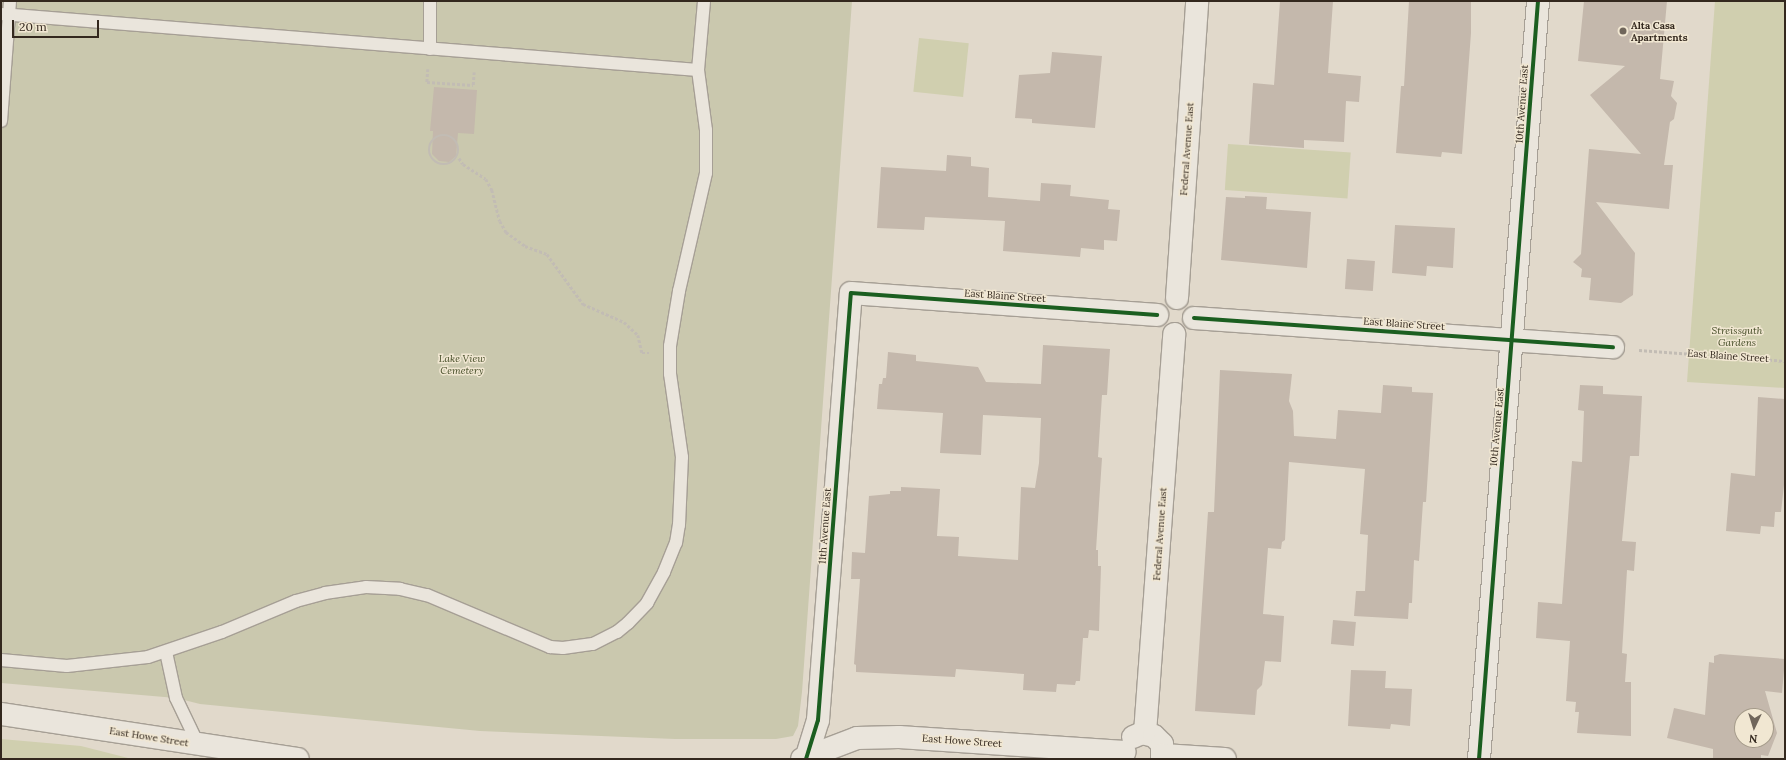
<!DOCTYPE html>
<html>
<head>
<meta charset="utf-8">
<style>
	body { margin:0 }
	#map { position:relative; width:1786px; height:760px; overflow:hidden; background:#e1d9cb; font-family:Lora,serif }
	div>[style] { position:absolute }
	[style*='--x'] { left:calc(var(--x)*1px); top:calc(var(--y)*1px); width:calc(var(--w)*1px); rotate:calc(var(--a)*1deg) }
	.green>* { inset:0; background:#d0cfaf; transform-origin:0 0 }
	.cemetery>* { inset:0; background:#cac8ae }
	.building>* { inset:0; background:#c4b8ac; transform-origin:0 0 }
	.path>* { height:2.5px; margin-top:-1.25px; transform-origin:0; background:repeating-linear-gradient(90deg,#c2bcb4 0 3px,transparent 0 5px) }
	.path>.ring { margin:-1.25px; padding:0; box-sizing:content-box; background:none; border:2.5px solid #c2bcb4; border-radius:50% }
	.roads { filter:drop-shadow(1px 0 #a69f95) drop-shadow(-1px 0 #a69f95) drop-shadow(0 1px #a69f95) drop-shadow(0 -1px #a69f95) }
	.service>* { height:12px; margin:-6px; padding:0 6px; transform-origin:6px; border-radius:6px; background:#eae5dc }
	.minor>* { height:22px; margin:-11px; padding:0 11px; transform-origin:11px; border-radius:11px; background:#eae5dc }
	.secondary>* { height:22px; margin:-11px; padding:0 11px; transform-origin:11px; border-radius:11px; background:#eae5dc }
	.cycleway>* { height:4px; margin:-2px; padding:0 2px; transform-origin:2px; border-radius:2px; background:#1b5e20 }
	.dots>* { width:11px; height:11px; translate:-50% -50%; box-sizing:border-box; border:2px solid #f1e7d2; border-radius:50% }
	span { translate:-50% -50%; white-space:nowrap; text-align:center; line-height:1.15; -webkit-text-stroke:3px #f1e7d2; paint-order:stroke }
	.poi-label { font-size:10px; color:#33281e; font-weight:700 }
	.left { translate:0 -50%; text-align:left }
	.street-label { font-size:10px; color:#33281e }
	.park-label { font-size:10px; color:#454d27; font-style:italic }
	.frame { position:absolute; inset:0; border:2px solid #33281e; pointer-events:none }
	.north { position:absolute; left:1734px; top:708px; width:40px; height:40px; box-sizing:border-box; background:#f1e7d2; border:1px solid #a59b8a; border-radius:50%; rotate:184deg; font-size:11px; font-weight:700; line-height:16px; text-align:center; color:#33281e }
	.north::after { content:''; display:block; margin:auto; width:14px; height:18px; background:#70665b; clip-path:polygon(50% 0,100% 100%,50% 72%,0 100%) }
	.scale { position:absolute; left:12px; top:20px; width:87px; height:18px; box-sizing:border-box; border:2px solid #33281e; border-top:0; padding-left:5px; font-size:12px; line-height:14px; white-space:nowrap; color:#33281e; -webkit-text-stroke:3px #f1e7d2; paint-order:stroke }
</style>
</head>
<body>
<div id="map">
	<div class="green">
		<div style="clip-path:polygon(1715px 1px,1785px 1px,1785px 388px,1687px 382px)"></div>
		<div style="left:919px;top:38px;width:50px;height:54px;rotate:6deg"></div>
		<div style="left:1228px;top:144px;width:123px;height:46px;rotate:4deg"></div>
		<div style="clip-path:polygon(1px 739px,81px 746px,132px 759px,1px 759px)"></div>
	</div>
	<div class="cemetery">
		<div style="clip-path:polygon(1px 1px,852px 1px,802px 692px,798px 726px,793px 736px,776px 739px,675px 739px,480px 731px,200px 704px,176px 698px,1px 683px)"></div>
	</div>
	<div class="building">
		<div style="clip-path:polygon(1280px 1px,1333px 1px,1328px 73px,1361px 76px,1359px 102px,1346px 101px,1344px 142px,1304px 140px,1304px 148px,1249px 144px,1253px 83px,1274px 85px)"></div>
		<div style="clip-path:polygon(1409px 1px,1471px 1px,1471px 33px,1462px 154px,1442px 152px,1441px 157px,1396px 153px,1401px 86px,1404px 86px)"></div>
		<div style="clip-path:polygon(1584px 1px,1667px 1px,1660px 79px,1674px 81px,1671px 96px,1677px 103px,1674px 119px,1670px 122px,1664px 165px,1673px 165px,1669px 209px,1596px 202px,1635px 253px,1633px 295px,1621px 303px,1589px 300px,1591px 278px,1581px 277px,1582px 269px,1573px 262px,1581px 254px,1589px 149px,1641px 154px,1590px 95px,1625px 66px,1578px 61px)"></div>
		<div style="clip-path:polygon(1052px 52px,1102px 56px,1095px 128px,1032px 123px,1032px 119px,1015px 118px,1019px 75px,1050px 73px)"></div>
		<div style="clip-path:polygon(434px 87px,477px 90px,474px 134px,458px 133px,456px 156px,449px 162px,439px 161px,432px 154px,433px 131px,430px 131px)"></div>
		<div style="clip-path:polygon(947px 155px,971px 157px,971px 166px,989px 168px,988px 197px,1040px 201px,1041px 183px,1071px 185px,1070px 196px,1109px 200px,1108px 209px,1120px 210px,1117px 241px,1104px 240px,1104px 250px,1081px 248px,1080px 257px,1003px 251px,1005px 221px,925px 217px,924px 230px,877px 228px,881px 167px,946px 171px)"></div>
		<div style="clip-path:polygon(1245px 196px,1267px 197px,1266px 209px,1311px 212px,1307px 268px,1221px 260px,1226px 197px,1245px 198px)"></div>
		<div style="clip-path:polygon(1395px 225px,1455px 228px,1453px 268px,1427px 266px,1426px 276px,1392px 273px)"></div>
		<div style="left:1347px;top:259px;width:28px;height:30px;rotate:4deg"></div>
		<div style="clip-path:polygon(1043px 345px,1110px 349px,1107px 395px,1102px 395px,1098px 457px,1102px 458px,1096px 550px,1098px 550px,1098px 566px,1101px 566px,1099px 631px,1089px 630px,1088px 638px,1083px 638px,1080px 681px,1076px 681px,1075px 685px,1057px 684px,1056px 692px,1023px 690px,1024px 674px,956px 669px,955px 677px,856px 672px,856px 665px,854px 664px,860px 579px,851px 579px,852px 552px,865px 553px,869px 496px,890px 494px,890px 491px,901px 491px,901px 487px,940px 489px,937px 536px,959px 537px,958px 556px,1018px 560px,1021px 487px,1035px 488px,1039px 463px,1041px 418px,983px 415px,981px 455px,940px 453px,943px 413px,877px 409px,879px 384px,882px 384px,883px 378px,886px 378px,888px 352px,916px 355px,916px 361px,978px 367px,986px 382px,1041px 384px)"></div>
		<div style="clip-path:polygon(1220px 370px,1292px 374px,1289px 401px,1293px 411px,1294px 436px,1336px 439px,1338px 410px,1381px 413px,1383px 385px,1412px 387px,1412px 392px,1433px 393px,1426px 502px,1423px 502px,1419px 561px,1414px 560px,1412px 603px,1409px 603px,1408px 619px,1354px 616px,1356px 591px,1365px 591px,1368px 535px,1360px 534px,1365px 469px,1289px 462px,1285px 540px,1282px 542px,1281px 549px,1268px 548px,1263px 614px,1284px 616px,1281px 662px,1265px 661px,1262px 685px,1257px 690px,1255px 715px,1195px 711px,1208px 512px,1214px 512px)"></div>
		<div style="clip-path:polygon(1580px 385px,1603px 386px,1603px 394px,1642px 396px,1639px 456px,1630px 456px,1622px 541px,1636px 542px,1634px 571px,1627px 570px,1622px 653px,1627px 654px,1625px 682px,1631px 682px,1631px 736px,1577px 733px,1579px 712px,1575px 712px,1576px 702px,1566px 701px,1570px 641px,1536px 638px,1538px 602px,1562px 604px,1572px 461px,1582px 462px,1584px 411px,1578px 410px)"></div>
		<div style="clip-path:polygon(1758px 397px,1785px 399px,1785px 476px,1781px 512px,1775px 512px,1774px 527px,1761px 526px,1760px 534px,1726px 531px,1731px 473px,1755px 476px)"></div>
		<div style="left:1333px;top:620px;width:23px;height:24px;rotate:5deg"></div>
		<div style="clip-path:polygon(evenodd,1720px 654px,1785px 659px,1782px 693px,1765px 691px,1777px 733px,1768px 756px,1761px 755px,1761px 759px,1713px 759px,1713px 749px,1667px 738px,1674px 708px,1705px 715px,1709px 662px,1714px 663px,1714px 656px,1720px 654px,1742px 716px,1766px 716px,1766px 740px,1742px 740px,1742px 716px)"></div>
		<div style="clip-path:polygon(1351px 670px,1386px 671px,1385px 688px,1412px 689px,1410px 726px,1391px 724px,1390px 729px,1348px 726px)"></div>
	</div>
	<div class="path">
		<div style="--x:428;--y:69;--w:13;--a:94"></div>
		<div style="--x:427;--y:82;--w:46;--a:3.7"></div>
		<div style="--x:473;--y:85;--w:13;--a:-86"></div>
		<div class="ring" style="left:429px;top:135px;width:27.5px;height:27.5px"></div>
		<div style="--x:459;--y:158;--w:7;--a:56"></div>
		<div style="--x:463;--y:164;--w:27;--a:33"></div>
		<div style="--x:486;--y:179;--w:13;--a:61"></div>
		<div style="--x:492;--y:190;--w:32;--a:76"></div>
		<div style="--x:500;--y:221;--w:13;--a:61"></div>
		<div style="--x:506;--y:232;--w:24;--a:36"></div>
		<div style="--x:525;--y:246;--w:23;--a:20"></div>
		<div style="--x:547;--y:254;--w:62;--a:54.2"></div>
		<div style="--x:583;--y:304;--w:45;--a:23.7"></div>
		<div style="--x:624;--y:322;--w:19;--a:43"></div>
		<div style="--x:638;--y:335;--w:18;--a:77"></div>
		<div style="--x:642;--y:353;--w:7;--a:0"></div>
		<div style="--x:1639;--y:350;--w:146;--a:4.3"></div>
	</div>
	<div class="roads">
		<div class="service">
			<div style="--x:1;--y:14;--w:699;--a:4.59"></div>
			<div style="--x:430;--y:49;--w:48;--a:-90"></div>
			<div style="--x:1;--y:121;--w:120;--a:-85.7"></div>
			<div style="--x:166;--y:652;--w:47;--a:77.7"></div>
			<div style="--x:176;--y:698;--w:51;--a:64.4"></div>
			<div style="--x:1;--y:660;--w:66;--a:5.2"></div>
			<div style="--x:67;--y:666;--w:81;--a:-6.3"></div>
			<div style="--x:148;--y:657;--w:78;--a:-18.7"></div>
			<div style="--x:222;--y:632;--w:80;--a:-22.7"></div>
			<div style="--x:296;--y:601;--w:30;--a:-15"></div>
			<div style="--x:325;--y:593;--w:41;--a:-8.3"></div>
			<div style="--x:366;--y:587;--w:34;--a:3"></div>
			<div style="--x:400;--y:589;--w:28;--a:13"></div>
			<div style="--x:427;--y:595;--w:134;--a:22.9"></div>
			<div style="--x:550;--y:647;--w:13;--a:4"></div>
			<div style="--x:563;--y:648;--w:30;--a:-8"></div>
			<div style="--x:593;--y:644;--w:27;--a:-27"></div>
			<div style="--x:617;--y:632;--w:14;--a:-39"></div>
			<div style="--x:628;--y:623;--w:28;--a:-46"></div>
			<div style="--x:647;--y:603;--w:35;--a:-61"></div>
			<div style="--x:664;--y:572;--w:31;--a:-68"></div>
			<div style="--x:676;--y:543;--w:18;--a:-81"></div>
			<div style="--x:679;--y:525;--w:68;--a:-87.5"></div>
			<div style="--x:682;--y:457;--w:84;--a:-98.2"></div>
			<div style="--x:670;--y:374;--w:28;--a:-90"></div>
			<div style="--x:670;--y:346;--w:56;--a:-80.7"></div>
			<div style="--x:679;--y:291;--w:121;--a:-77.1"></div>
			<div style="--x:706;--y:173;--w:43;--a:-90"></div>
			<div style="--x:706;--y:130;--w:61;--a:-97.6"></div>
			<div style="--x:698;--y:70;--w:69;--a:-85"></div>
		</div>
		<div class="minor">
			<div style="--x:1177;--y:298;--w:298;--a:-86.1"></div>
			<div style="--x:1194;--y:318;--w:420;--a:4"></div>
			<div style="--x:1;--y:714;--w:300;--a:8.6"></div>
			<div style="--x:1145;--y:733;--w:400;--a:-85.8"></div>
			<div style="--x:1133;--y:737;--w:10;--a:-24"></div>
			<div style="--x:1142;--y:733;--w:12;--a:14"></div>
			<div style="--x:1154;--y:736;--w:11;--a:45"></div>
			<div style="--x:1162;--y:744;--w:15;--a:90"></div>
			<div style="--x:1163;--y:755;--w:62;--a:3.7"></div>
			<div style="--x:802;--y:759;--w:59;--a:-20.9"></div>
			<div style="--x:857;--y:738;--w:42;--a:-1.4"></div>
			<div style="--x:899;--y:737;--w:226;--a:3.8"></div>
			<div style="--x:806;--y:759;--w:41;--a:-72.9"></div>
			<div style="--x:818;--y:720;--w:428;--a:-85.6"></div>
			<div style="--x:851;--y:293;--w:307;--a:4.1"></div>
		</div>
		<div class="secondary">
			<div style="--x:1479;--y:759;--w:760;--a:-85.55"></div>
		</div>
	</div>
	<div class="cycleway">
		<div style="--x:1194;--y:318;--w:420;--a:4"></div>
		<div style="--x:806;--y:759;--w:41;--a:-72.9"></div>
		<div style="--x:818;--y:720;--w:428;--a:-85.6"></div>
		<div style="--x:851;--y:293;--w:307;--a:4.1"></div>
		<div style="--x:1479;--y:759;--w:760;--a:-85.55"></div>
	</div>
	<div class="dots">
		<div style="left:1623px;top:31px;background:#70665b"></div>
	</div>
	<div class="poi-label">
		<span class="left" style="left:1631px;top:31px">Alta Casa<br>Apartments</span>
	</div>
	<div class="street-label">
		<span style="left:1522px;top:104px;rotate:-86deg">10th Avenue East</span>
		<span style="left:1187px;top:149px;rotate:-86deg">Federal Avenue East</span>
		<span style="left:1005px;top:296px;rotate:4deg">East Blaine Street</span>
		<span style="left:1404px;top:324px;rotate:4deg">East Blaine Street</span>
		<span style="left:1728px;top:356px;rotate:4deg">East Blaine Street</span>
		<span style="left:1497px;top:427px;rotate:-85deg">10th Avenue East</span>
		<span style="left:825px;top:526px;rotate:-86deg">11th Avenue East</span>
		<span style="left:1160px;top:534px;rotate:-86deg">Federal Avenue East</span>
		<span style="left:149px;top:737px;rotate:9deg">East Howe Street</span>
		<span style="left:962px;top:741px;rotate:4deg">East Howe Street</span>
	</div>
	<div class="park-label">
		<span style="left:1737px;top:336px">Streissguth<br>Gardens</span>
		<span style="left:462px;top:364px">Lake View<br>Cemetery</span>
	</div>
	<div class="frame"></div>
	<div class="north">N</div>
	<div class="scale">20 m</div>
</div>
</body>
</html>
